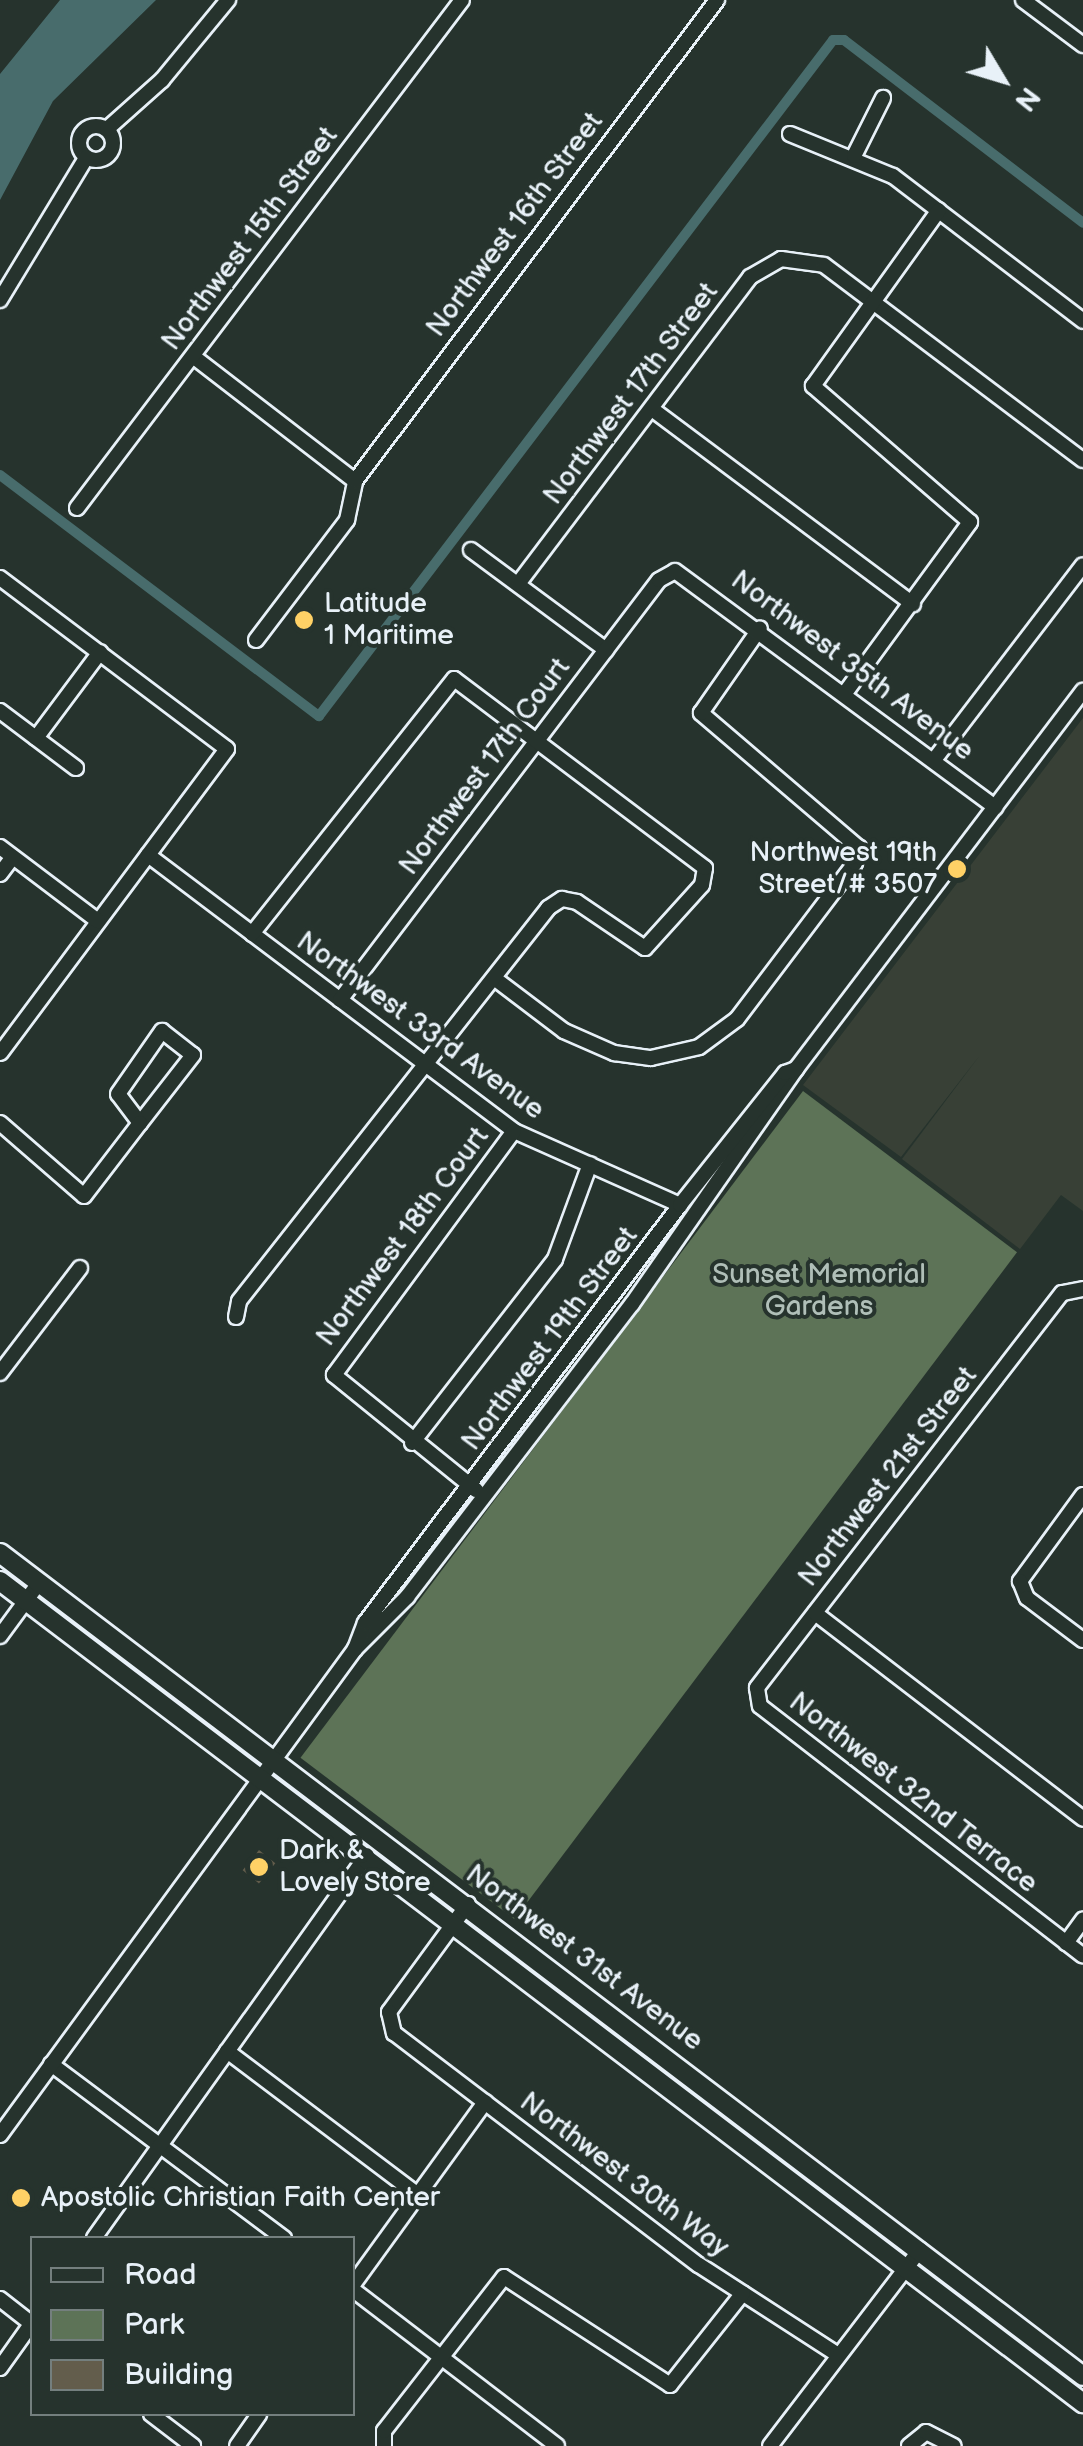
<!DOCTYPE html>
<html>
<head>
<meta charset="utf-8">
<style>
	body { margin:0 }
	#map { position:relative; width:1083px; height:2446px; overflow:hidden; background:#26332d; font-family:"Balsamiq Sans",sans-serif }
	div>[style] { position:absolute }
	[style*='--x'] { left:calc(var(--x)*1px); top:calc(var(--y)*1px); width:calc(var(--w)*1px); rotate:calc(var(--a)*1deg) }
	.built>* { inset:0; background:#384036 }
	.green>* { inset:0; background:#5d7357; transform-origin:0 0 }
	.water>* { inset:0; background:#486c6c }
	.canal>* { height:10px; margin:-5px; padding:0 5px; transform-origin:5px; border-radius:5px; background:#486c6c }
	.building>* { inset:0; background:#635d4c; transform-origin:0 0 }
	.roads { filter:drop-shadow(2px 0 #e8f1f8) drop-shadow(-2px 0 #e8f1f8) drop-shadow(0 2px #e8f1f8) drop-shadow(0 -2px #e8f1f8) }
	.minor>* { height:14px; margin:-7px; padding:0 7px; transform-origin:7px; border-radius:7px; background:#26332d }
	.minor>.ring { margin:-7px; padding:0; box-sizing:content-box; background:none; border:14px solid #26332d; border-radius:50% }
	.major>* { height:18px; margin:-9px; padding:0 9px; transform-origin:9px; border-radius:9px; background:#26332d }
	.dots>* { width:28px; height:28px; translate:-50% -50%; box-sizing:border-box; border:5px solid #26332d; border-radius:50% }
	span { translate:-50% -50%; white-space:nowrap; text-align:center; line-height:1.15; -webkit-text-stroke:8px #26332d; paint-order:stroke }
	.street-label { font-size:28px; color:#e8f1f8 }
	.poi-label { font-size:28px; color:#e8f1f8 }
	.left { translate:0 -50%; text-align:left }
	.right { translate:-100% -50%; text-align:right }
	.park-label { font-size:28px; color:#b0bfb8 }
	.legend { position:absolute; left:30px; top:2236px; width:325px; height:180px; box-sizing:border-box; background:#26332d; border:2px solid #747f7e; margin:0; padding:12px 18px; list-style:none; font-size:30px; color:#e8f1f8 }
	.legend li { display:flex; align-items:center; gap:20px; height:50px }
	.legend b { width:50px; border:2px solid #747f7e }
	.north { position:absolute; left:953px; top:30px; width:100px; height:100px; -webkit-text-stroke:8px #26332d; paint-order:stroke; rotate:128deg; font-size:28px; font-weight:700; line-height:40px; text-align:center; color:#e8f1f8 }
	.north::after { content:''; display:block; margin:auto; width:35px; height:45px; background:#e8f1f8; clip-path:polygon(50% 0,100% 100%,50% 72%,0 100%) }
</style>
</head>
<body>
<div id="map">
	<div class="built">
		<div style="clip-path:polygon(1083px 718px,1083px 1211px,1061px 1195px,1020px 1249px,902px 1159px,980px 1055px,901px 1157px,803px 1085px)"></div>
	</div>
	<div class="green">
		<div style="left:803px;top:1091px;width:268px;height:835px;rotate:37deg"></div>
	</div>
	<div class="water">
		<div style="clip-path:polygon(60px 0,156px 0,53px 101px,0 200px,0 74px)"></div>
	</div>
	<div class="canal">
		<div style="--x:0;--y:475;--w:400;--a:37.1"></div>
		<div style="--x:319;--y:716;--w:849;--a:-52.75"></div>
		<div style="--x:833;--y:40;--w:11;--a:0"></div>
		<div style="--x:844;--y:40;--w:301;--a:37.4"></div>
	</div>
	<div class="building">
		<div style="left:259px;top:1850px;width:21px;height:26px;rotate:39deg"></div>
	</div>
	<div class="roads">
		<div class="minor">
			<div style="--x:1023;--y:0;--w:75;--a:36.9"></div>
			<div class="ring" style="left:79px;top:126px;width:20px;height:20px"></div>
			<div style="--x:107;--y:129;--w:74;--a:-41.7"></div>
			<div style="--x:162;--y:80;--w:104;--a:-50.5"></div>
			<div style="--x:790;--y:134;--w:111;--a:22.2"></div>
			<div style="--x:893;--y:176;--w:239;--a:37.3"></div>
			<div style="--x:854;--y:156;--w:65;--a:-63.4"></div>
			<div style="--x:0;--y:300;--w:166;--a:-58.8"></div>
			<div style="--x:194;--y:357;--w:203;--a:37.6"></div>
			<div style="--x:652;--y:409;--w:326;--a:36.8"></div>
			<div style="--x:77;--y:508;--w:637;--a:-52.84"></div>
			<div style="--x:471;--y:550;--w:168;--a:36.5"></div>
			<div style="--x:0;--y:578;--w:284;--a:37"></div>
			<div style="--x:227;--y:749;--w:379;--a:126.7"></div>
			<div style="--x:518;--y:584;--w:385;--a:-52.9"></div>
			<div style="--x:750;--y:277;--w:36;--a:-30"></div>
			<div style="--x:781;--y:259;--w:43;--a:7.9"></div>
			<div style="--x:824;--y:265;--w:324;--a:37"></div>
			<div style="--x:256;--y:640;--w:151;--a:-52.8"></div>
			<div style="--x:347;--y:520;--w:40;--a:-78"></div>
			<div style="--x:355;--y:481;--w:602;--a:-53.03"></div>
			<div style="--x:845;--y:693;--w:212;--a:-53.8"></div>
			<div style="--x:970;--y:522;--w:208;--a:-139.1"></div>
			<div style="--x:813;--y:386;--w:216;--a:-54.4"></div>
			<div style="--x:0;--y:711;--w:95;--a:36.9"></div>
			<div style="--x:36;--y:738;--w:107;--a:-53.3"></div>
			<div style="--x:934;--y:760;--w:245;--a:-52.6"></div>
			<div style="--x:0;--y:847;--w:123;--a:37.1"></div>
			<div style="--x:148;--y:855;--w:458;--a:37"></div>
			<div style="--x:514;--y:1131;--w:182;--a:24"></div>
			<div style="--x:0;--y:874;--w:21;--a:-53"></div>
			<div style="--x:494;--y:978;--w:88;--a:37.1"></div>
			<div style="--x:564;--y:1031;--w:55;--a:23.7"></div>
			<div style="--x:614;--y:1053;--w:37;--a:8"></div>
			<div style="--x:651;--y:1058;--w:49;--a:-12.9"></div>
			<div style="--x:699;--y:1047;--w:47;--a:-36.4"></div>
			<div style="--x:737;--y:1019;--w:196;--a:-52.9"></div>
			<div style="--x:855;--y:863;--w:16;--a:-75"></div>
			<div style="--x:859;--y:848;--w:208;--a:-139.5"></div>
			<div style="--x:701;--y:713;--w:103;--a:-55.2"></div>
			<div style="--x:340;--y:1000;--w:527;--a:-52.78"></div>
			<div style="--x:659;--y:580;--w:18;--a:-29"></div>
			<div style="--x:675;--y:571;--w:398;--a:36.4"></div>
			<div style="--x:162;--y:1031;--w:39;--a:38"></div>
			<div style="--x:193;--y:1055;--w:86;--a:127.9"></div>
			<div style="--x:140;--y:1123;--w:36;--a:-127"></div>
			<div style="--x:118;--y:1094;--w:77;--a:-55.1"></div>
			<div style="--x:0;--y:1123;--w:111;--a:41"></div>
			<div style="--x:84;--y:1196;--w:92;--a:-52.5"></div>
			<div style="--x:1083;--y:1289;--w:21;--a:169"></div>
			<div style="--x:1062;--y:1293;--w:499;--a:127.7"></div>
			<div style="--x:757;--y:1688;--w:18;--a:81"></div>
			<div style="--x:760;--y:1706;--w:408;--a:37.7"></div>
			<div style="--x:236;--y:1317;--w:16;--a:-79"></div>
			<div style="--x:239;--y:1301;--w:500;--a:-51.8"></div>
			<div style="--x:548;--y:908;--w:17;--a:-33"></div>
			<div style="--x:562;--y:899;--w:15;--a:11"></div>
			<div style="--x:577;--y:902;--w:82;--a:34.1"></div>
			<div style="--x:645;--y:948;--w:85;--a:-47.9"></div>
			<div style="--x:702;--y:885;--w:17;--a:-80"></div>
			<div style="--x:705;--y:868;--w:314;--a:-143"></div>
			<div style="--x:454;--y:679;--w:325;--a:128.4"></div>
			<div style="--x:0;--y:1373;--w:132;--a:-52.7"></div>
			<div style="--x:412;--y:1443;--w:233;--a:-52.1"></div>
			<div style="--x:555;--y:1259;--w:101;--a:-69.8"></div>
			<div style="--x:476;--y:1490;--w:183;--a:-141"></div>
			<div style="--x:334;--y:1375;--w:303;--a:-53.6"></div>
			<div style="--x:1083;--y:1495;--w:107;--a:126.2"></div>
			<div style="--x:1020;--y:1581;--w:18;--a:68"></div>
			<div style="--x:1027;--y:1598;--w:70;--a:36.9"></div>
			<div style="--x:815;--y:1613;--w:338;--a:37.5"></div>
			<div style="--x:0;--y:1636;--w:66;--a:-53.7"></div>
			<div style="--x:355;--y:1649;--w:74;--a:-45"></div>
			<div style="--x:407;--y:1597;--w:369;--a:-52.5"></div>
			<div style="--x:632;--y:1304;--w:287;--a:-55.1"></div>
			<div style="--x:796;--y:1069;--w:475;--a:-52.8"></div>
			<div style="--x:468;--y:1904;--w:134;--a:126.2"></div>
			<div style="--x:389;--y:2012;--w:22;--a:77"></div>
			<div style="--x:394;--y:2033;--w:383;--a:37.3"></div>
			<div style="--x:699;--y:2265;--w:166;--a:32.9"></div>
			<div style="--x:1066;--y:1943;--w:29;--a:-54"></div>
			<div style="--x:227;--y:2051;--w:238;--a:37"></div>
			<div style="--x:51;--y:2064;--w:291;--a:36.8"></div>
			<div style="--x:0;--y:2135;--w:602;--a:-53.85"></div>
			<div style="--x:355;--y:1649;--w:28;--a:-69"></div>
			<div style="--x:365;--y:1623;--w:523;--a:-53"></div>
			<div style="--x:680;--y:1205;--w:169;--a:-51.5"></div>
			<div style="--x:785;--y:1073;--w:12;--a:-20"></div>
			<div style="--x:94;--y:2238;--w:470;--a:-54.5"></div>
			<div style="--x:352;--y:2286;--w:227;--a:-54.1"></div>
			<div style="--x:352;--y:2289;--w:258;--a:37.4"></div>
			<div style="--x:0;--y:2299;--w:41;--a:38"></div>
			<div style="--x:0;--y:2368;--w:55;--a:-54.6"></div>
			<div style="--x:151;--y:2414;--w:53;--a:37.3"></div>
			<div style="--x:237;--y:2446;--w:39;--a:-55"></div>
			<div style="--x:384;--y:2446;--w:15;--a:-90"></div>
			<div style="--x:384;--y:2431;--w:195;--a:-52.1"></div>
			<div style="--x:504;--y:2277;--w:198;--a:33"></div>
			<div style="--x:670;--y:2385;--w:117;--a:-51.6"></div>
			<div style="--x:770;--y:2446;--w:247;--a:-52.6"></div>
			<div style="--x:909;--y:2446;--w:22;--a:-39"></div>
			<div style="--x:926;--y:2432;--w:31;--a:27"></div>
		</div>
		<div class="major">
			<div style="--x:0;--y:1553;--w:1360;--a:37.23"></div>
			<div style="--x:0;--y:1581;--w:1360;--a:37.2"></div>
		</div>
	</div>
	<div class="dots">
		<div style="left:304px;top:620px;background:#ffd166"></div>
		<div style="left:957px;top:869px;background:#ffd166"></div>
		<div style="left:259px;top:1867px;background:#ffd166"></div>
		<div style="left:21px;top:2198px;background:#ffd166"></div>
	</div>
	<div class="street-label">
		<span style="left:515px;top:225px;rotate:-53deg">Northwest 16th Street</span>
		<span style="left:250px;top:239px;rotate:-53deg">Northwest 15th Street</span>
		<span style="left:631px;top:394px;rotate:-53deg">Northwest 17th Street</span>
		<span style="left:852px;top:666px;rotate:37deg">Northwest 35th Avenue</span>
		<span style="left:485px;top:767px;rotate:-53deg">Northwest 17th Court</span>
		<span style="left:420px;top:1026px;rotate:36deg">Northwest 33rd Avenue</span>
		<span style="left:403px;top:1237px;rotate:-53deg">Northwest 18th Court</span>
		<span style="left:550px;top:1339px;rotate:-53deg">Northwest 19th Street</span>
		<span style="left:888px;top:1477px;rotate:-52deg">Northwest 21st Street</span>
		<span style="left:913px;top:1793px;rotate:38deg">Northwest 32nd Terrace</span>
		<span style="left:584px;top:1958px;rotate:37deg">Northwest 31st Avenue</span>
		<span style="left:624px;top:2175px;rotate:37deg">Northwest 30th Way</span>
	</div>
	<div class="poi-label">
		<span class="left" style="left:324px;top:620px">Latitude<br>1 Maritime</span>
		<span class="right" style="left:937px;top:869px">Northwest 19th<br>Street/# 3507</span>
		<span class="left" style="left:279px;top:1867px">Dark &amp;<br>Lovely Store</span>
		<span class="left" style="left:41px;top:2198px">Apostolic Christian Faith Center</span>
	</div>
	<div class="park-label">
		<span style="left:819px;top:1291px">Sunset Memorial<br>Gardens</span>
	</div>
	<ul class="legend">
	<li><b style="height:12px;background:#26332d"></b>Road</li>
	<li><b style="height:28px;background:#5d7357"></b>Park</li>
	<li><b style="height:28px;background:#635d4c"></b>Building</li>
	</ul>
	<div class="north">N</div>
</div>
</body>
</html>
